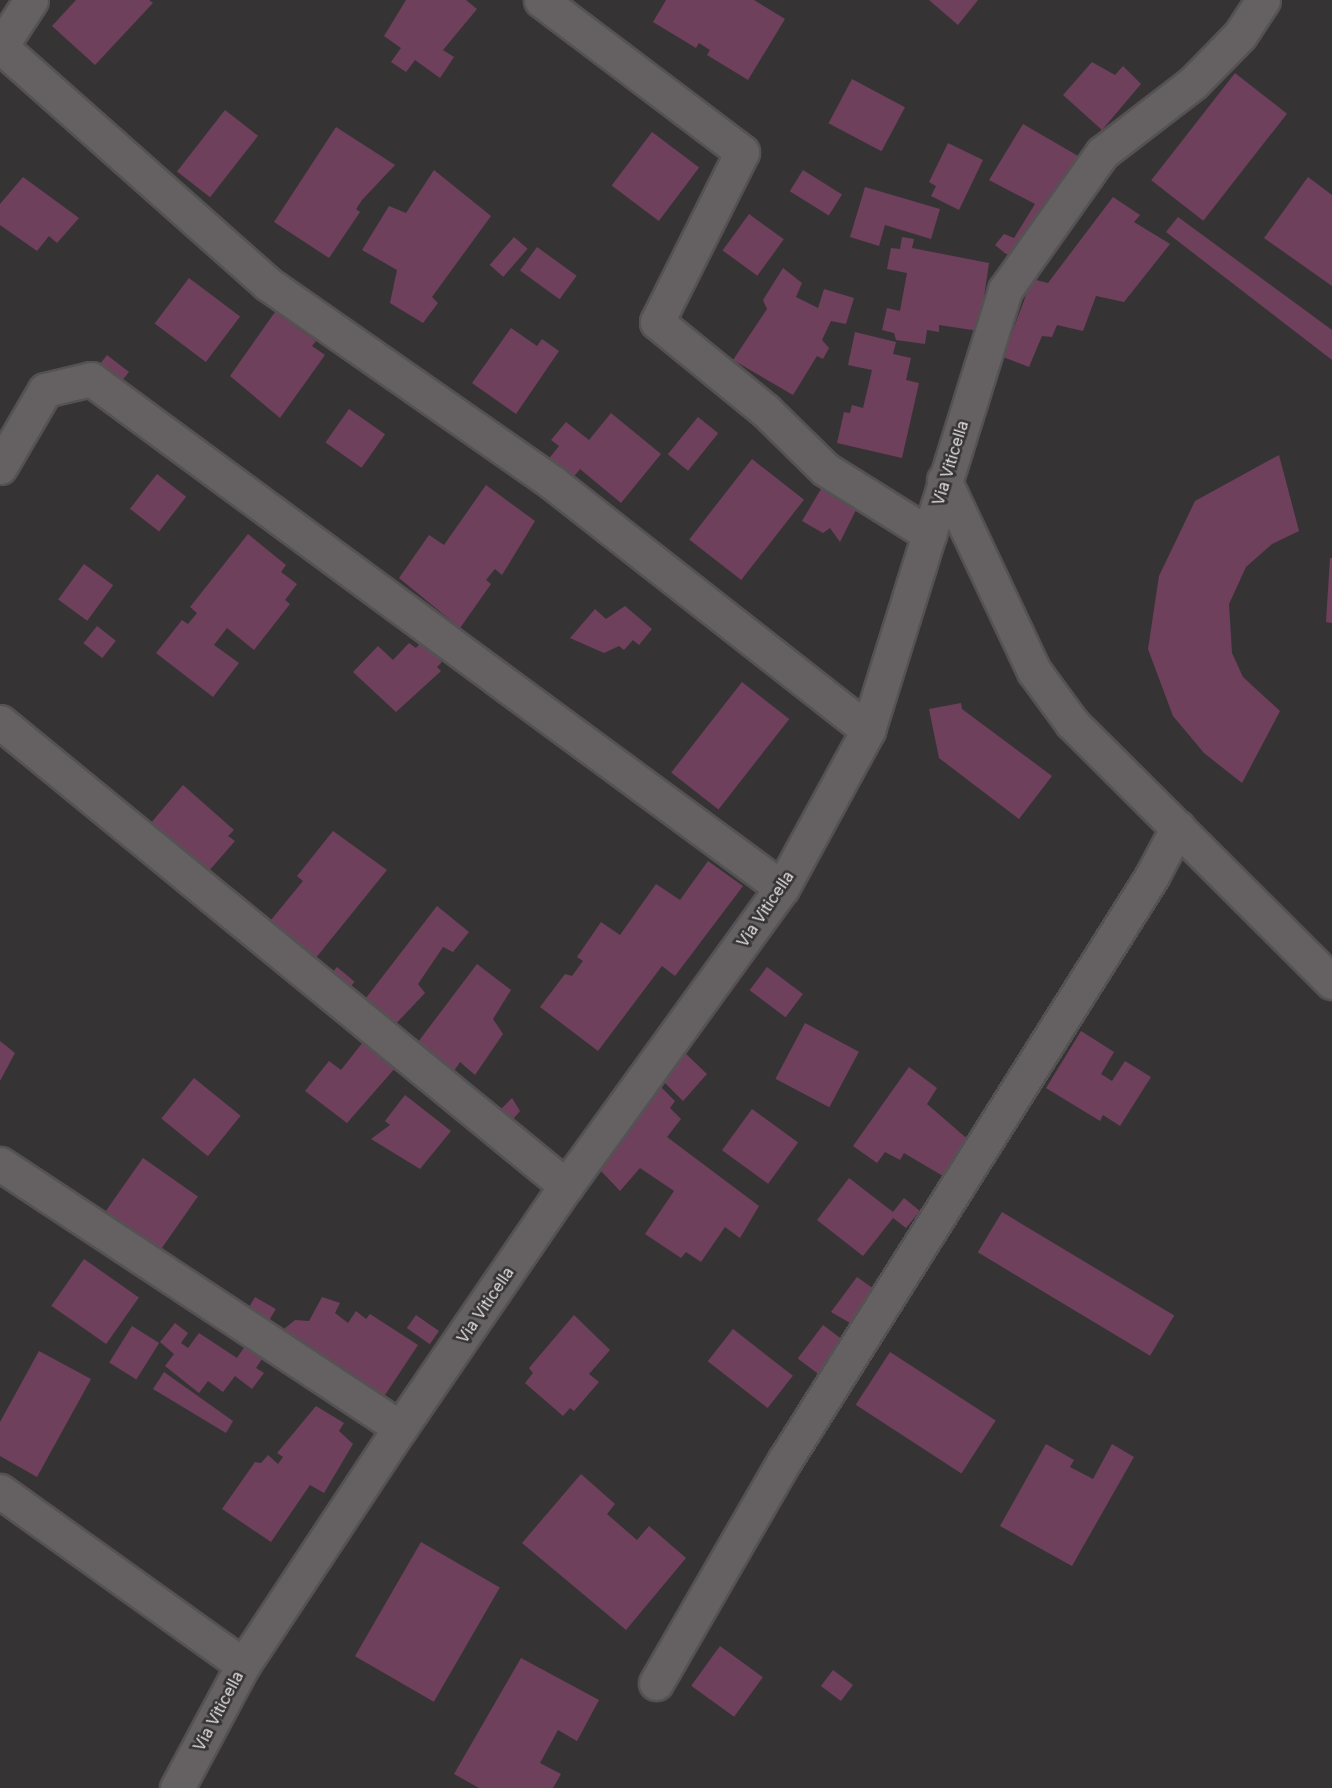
<!DOCTYPE html>
<html>
<head>
<meta charset="utf-8">
<style>
	body { margin:0 }
	#map { position:relative; width:1332px; height:1788px; overflow:hidden; background:#363335; font-family:Inter,sans-serif }
	div>[style] { position:absolute }
	[style*='--x'] { left:calc(var(--x)*1px); top:calc(var(--y)*1px); width:calc(var(--w)*1px); rotate:calc(var(--a)*1deg) }
	.building>* { inset:0; background:#6f405b; transform-origin:0 0 }
	.roads { filter:drop-shadow(2px 0 #555254) drop-shadow(-2px 0 #555254) drop-shadow(0 2px #555254) drop-shadow(0 -2px #555254) }
	.minor>* { height:33px; margin:-16.5px; padding:0 16.5px; transform-origin:16.5px; border-radius:16.5px; background:#656062 }
	span { translate:-50% -50%; white-space:nowrap; text-align:center; line-height:1.15; -webkit-text-stroke:5px #363335; paint-order:stroke }
	.street-label { font-size:16px; color:#e4e1e3 }
</style>
</head>
<body>
<div id="map">
	<div class="building">
		<div style="clip-path:polygon(76px 0,149px 0,153px 3px,95px 65px,52px 26px)"></div>
		<div style="clip-path:polygon(406px 0,466px 0,477px 9px,443px 50px,454px 57px,440px 78px,415px 60px,406px 72px,391px 62px,401px 48px,384px 36px)"></div>
		<div style="clip-path:polygon(666px 0,754px 0,785px 19px,748px 80px,707px 55px,710px 50px,699px 43px,696px 48px,653px 22px)"></div>
		<div style="clip-path:polygon(929px 0,978px 0,958px 25px)"></div>
		<div style="clip-path:polygon(1092px 62px,1115px 75px,1123px 66px,1141px 84px,1102px 130px,1063px 95px)"></div>
		<div style="left:1235px;top:73px;width:66px;height:136px;rotate:38deg"></div>
		<div style="left:852px;top:79px;width:60px;height:50px;rotate:28deg"></div>
		<div style="left:225px;top:110px;width:42px;height:78px;rotate:38deg"></div>
		<div style="clip-path:polygon(1023px 124px,1085px 160px,1021px 256px,1006px 254px,995px 245px,1004px 234px,1014px 238px,1035px 204px,989px 180px)"></div>
		<div style="clip-path:polygon(336px 127px,395px 165px,362px 200px,356px 209px,360px 212px,329px 258px,274px 222px)"></div>
		<div style="left:652px;top:132px;width:59px;height:67px;rotate:37deg"></div>
		<div style="clip-path:polygon(948px 143px,983px 160px,959px 210px,931px 196px,936px 186px,929px 182px)"></div>
		<div style="clip-path:polygon(434px 170px,491px 216px,432px 297px,438px 303px,423px 323px,390px 303px,397px 270px,362px 250px,389px 206px,406px 213px)"></div>
		<div style="left:803px;top:170px;width:46px;height:25px;rotate:32deg"></div>
		<div style="clip-path:polygon(23px 177px,79px 218px,57px 243px,49px 236px,37px 251px,0 225px,0 204px)"></div>
		<div style="clip-path:polygon(1308px 177px,1332px 195px,1332px 286px,1264px 238px)"></div>
		<div style="clip-path:polygon(865px 187px,940px 209px,931px 239px,885px 225px,879px 246px,850px 237px)"></div>
		<div style="clip-path:polygon(1113px 197px,1140px 215px,1134px 222px,1170px 244px,1124px 302px,1096px 296px,1083px 331px,1057px 325px,1052px 337px,1042px 336px,1029px 367px,1003px 357px,1032px 279px,1048px 283px)"></div>
		<div style="left:749px;top:214px;width:43px;height:45px;rotate:36deg"></div>
		<div style="clip-path:polygon(1178px 217px,1332px 330px,1332px 360px,1166px 232px)"></div>
		<div style="left:514px;top:237px;width:18px;height:37px;rotate:41deg"></div>
		<div style="clip-path:polygon(902px 237px,914px 239px,912px 248px,989px 263px,979px 331px,939px 325px,939px 332px,927px 330px,925px 344px,896px 340px,894px 333px,882px 330px,887px 308px,900px 311px,907px 273px,887px 269px,891px 248px,900px 249px)"></div>
		<div style="left:537px;top:247px;width:49px;height:29px;rotate:36deg"></div>
		<div style="clip-path:polygon(783px 268px,802px 283px,796px 297px,818px 308px,824px 289px,854px 298px,846px 324px,831px 321px,822px 340px,829px 348px,823px 359px,817px 356px,793px 395px,733px 360px,767px 309px,763px 300px)"></div>
		<div style="left:189px;top:278px;width:64px;height:57px;rotate:37deg"></div>
		<div style="clip-path:polygon(275px 312px,316px 341px,312px 346px,325px 355px,280px 418px,230px 376px)"></div>
		<div style="clip-path:polygon(511px 328px,537px 346px,542px 339px,559px 351px,516px 414px,472px 383px)"></div>
		<div style="clip-path:polygon(855px 332px,896px 342px,893px 354px,911px 358px,906px 380px,919px 383px,902px 458px,837px 443px,844px 412px,850px 413px,852px 405px,863px 408px,872px 370px,848px 365px)"></div>
		<div style="clip-path:polygon(107px 355px,129px 372px,120px 383px,93px 373px)"></div>
		<div style="left:349px;top:409px;width:44px;height:41px;rotate:35deg"></div>
		<div style="clip-path:polygon(611px 413px,661px 454px,621px 503px,580px 469px,571px 480px,547px 461px,559px 446px,551px 440px,566px 422px,589px 440px)"></div>
		<div style="left:698px;top:417px;width:26px;height:48px;rotate:39deg"></div>
		<div style="clip-path:polygon(1279px 455px,1299px 531px,1272px 544px,1246px 567px,1229px 604px,1232px 653px,1243px 677px,1280px 711px,1242px 783px,1204px 753px,1173px 716px,1148px 649px,1159px 576px,1195px 501px)"></div>
		<div style="left:752px;top:459px;width:66px;height:102px;rotate:38deg"></div>
		<div style="left:157px;top:474px;width:37px;height:44px;rotate:38deg"></div>
		<div style="clip-path:polygon(486px 485px,535px 521px,502px 575px,495px 569px,486px 580px,491px 584px,460px 628px,399px 578px,429px 535px,444px 545px)"></div>
		<div style="clip-path:polygon(821px 489px,856px 510px,840px 542px,830px 528px,823px 533px,802px 521px)"></div>
		<div style="clip-path:polygon(248px 534px,286px 565px,281px 572px,297px 584px,285px 600px,290px 604px,254px 650px,227px 628px,214px 645px,239px 663px,213px 697px,156px 653px,182px 620px,188px 624px,197px 613px,190px 607px)"></div>
		<div style="clip-path:polygon(1330px 558px,1332px 558px,1332px 623px,1326px 622px)"></div>
		<div style="left:84px;top:564px;width:36px;height:44px;rotate:36deg"></div>
		<div style="clip-path:polygon(625px 606px,652px 629px,639px 645px,633px 640px,624px 650px,619px 646px,604px 653px,570px 638px,595px 609px,606px 619px)"></div>
		<div style="left:97px;top:626px;width:24px;height:22px;rotate:38deg"></div>
		<div style="clip-path:polygon(421px 642px,442px 662px,437px 667px,441px 671px,396px 712px,353px 672px,378px 646px,393px 660px,409px 643px,416px 648px)"></div>
		<div style="left:742px;top:682px;width:60px;height:115px;rotate:38deg"></div>
		<div style="clip-path:polygon(961px 703px,962px 709px,1052px 776px,1019px 819px,939px 758px,929px 709px)"></div>
		<div style="clip-path:polygon(183px 785px,234px 830px,228px 836px,235px 841px,207px 873px,150px 824px)"></div>
		<div style="clip-path:polygon(333px 831px,387px 870px,315px 959px,309px 954px,302px 964px,266px 926px,303px 881px,297px 876px)"></div>
		<div style="clip-path:polygon(708px 861px,743px 886px,675px 976px,662px 966px,598px 1051px,540px 1007px,565px 974px,572px 976px,583px 961px,577px 957px,601px 922px,620px 935px,656px 884px,680px 900px)"></div>
		<div style="clip-path:polygon(437px 906px,469px 932px,453px 952px,443px 947px,418px 984px,425px 993px,389px 1031px,359px 1007px)"></div>
		<div style="clip-path:polygon(477px 964px,511px 990px,493px 1019px,503px 1034px,475px 1075px,460px 1062px,452px 1074px,415px 1046px)"></div>
		<div style="left:337px;top:967px;width:23px;height:18px;rotate:40deg"></div>
		<div style="left:767px;top:967px;width:45px;height:29px;rotate:37deg"></div>
		<div style="left:805px;top:1023px;width:61px;height:63px;rotate:28deg"></div>
		<div style="clip-path:polygon(1081px 1031px,1114px 1052px,1101px 1074px,1112px 1081px,1125px 1061px,1151px 1077px,1120px 1126px,1103px 1115px,1100px 1121px,1046px 1088px)"></div>
		<div style="clip-path:polygon(0 1041px,15px 1053px,0 1081px)"></div>
		<div style="clip-path:polygon(363px 1042px,396px 1067px,347px 1123px,305px 1091px,329px 1061px,341px 1070px)"></div>
		<div style="clip-path:polygon(685px 1053px,707px 1074px,683px 1101px,663px 1081px)"></div>
		<div style="clip-path:polygon(909px 1067px,937px 1088px,927px 1104px,971px 1142px,948px 1179px,904px 1153px,900px 1160px,885px 1152px,877px 1163px,853px 1146px)"></div>
		<div style="left:194px;top:1078px;width:60px;height:52px;rotate:39deg"></div>
		<div style="clip-path:polygon(660px 1086px,675px 1101px,670px 1108px,681px 1119px,667px 1137px,759px 1206px,740px 1238px,725px 1227px,701px 1262px,686px 1252px,681px 1258px,645px 1234px,674px 1191px,640px 1168px,620px 1191px,601px 1171px)"></div>
		<div style="clip-path:polygon(405px 1095px,451px 1131px,420px 1169px,371px 1139px,390px 1125px,385px 1121px)"></div>
		<div style="clip-path:polygon(512px 1098px,520px 1111px,503px 1131px,486px 1101px,500px 1110px)"></div>
		<div style="left:752px;top:1109px;width:57px;height:51px;rotate:36deg"></div>
		<div style="left:143px;top:1158px;width:67px;height:65px;rotate:35deg"></div>
		<div style="clip-path:polygon(849px 1178px,893px 1212px,904px 1198px,920px 1211px,906px 1228px,893px 1218px,863px 1256px,817px 1220px)"></div>
		<div style="left:1002px;top:1212px;width:201px;height:47px;rotate:31deg"></div>
		<div style="left:84px;top:1259px;width:67px;height:57px;rotate:35deg"></div>
		<div style="clip-path:polygon(857px 1277px,874px 1289px,852px 1324px,831px 1312px)"></div>
		<div style="left:255px;top:1297px;width:24px;height:22px;rotate:30deg"></div>
		<div style="clip-path:polygon(322px 1297px,340px 1303px,335px 1313px,348px 1323px,356px 1311px,366px 1319px,370px 1314px,418px 1345px,383px 1398px,279px 1333px,295px 1320px,309px 1321px)"></div>
		<div style="left:416px;top:1315px;width:28px;height:16px;rotate:35deg"></div>
		<div style="clip-path:polygon(574px 1315px,610px 1350px,589px 1374px,599px 1382px,574px 1411px,570px 1408px,563px 1416px,525px 1383px,533px 1373px,529px 1368px)"></div>
		<div style="clip-path:polygon(175px 1323px,188px 1333px,181px 1343px,188px 1348px,199px 1333px,237px 1358px,247px 1343px,264px 1356px,256px 1368px,264px 1373px,252px 1389px,235px 1376px,223px 1392px,208px 1381px,199px 1393px,165px 1366px,174px 1354px,160px 1342px)"></div>
		<div style="left:823px;top:1325px;width:25px;height:42px;rotate:37deg"></div>
		<div style="left:132px;top:1326px;width:32px;height:43px;rotate:32deg"></div>
		<div style="left:733px;top:1329px;width:76px;height:41px;rotate:38deg"></div>
		<div style="clip-path:polygon(39px 1351px,91px 1379px,37px 1477px,0 1456px,0 1422px)"></div>
		<div style="left:890px;top:1352px;width:126px;height:63px;rotate:33deg"></div>
		<div style="clip-path:polygon(164px 1372px,233px 1421px,226px 1433px,153px 1389px)"></div>
		<div style="clip-path:polygon(316px 1406px,344px 1423px,339px 1431px,353px 1444px,324px 1493px,310px 1485px,271px 1542px,222px 1509px,255px 1462px,261px 1463px,268px 1455px,278px 1464px,283px 1457px,277px 1453px)"></div>
		<div style="clip-path:polygon(1046px 1444px,1074px 1460px,1070px 1467px,1093px 1479px,1112px 1444px,1134px 1457px,1072px 1566px,1000px 1526px)"></div>
		<div style="clip-path:polygon(581px 1474px,615px 1504px,607px 1514px,637px 1540px,649px 1526px,686px 1558px,626px 1630px,522px 1543px)"></div>
		<div style="left:421px;top:1542px;width:91px;height:132px;rotate:30deg"></div>
		<div style="left:720px;top:1646px;width:53px;height:49px;rotate:36deg"></div>
		<div style="clip-path:polygon(521px 1658px,599px 1700px,577px 1741px,558px 1730px,540px 1763px,561px 1774px,553px 1788px,479px 1788px,454px 1774px)"></div>
		<div style="left:833px;top:1670px;width:25px;height:20px;rotate:37deg"></div>
	</div>
	<div class="roads">
		<div class="minor">
			<div style="--x:541;--y:0;--w:252;--a:37.1"></div>
			<div style="--x:742;--y:152;--w:190;--a:116.6"></div>
			<div style="--x:657;--y:322;--w:139;--a:39.2"></div>
			<div style="--x:765;--y:410;--w:84;--a:44.5"></div>
			<div style="--x:825;--y:469;--w:123;--a:32"></div>
			<div style="--x:0;--y:46;--w:358;--a:41.6"></div>
			<div style="--x:268;--y:284;--w:348;--a:34.9"></div>
			<div style="--x:553;--y:483;--w:400;--a:38.1"></div>
			<div style="--x:1;--y:46;--w:55;--a:-56.9"></div>
			<div style="--x:0;--y:467;--w:89;--a:-59.7"></div>
			<div style="--x:45;--y:390;--w:47;--a:-13.4"></div>
			<div style="--x:91;--y:379;--w:858;--a:36.38"></div>
			<div style="--x:944;--y:480;--w:211;--a:64.8"></div>
			<div style="--x:1034;--y:671;--w:64;--a:53.8"></div>
			<div style="--x:1072;--y:723;--w:367;--a:44.9"></div>
			<div style="--x:0;--y:722;--w:732;--a:39.34"></div>
			<div style="--x:0;--y:1164;--w:479;--a:33.4"></div>
			<div style="--x:0;--y:1491;--w:299;--a:35.6"></div>
			<div style="--x:656;--y:1683;--w:258;--a:-60"></div>
			<div style="--x:785;--y:1460;--w:690;--a:-57.85"></div>
			<div style="--x:1152;--y:876;--w:55;--a:-62"></div>
			<div style="--x:177;--y:1788;--w:140;--a:-61.8"></div>
			<div style="--x:243;--y:1665;--w:284;--a:-56.5"></div>
			<div style="--x:400;--y:1428;--w:293;--a:-55.6"></div>
			<div style="--x:566;--y:1186;--w:368;--a:-54.1"></div>
			<div style="--x:782;--y:888;--w:180;--a:-61.4"></div>
			<div style="--x:868;--y:730;--w:461;--a:-72.7"></div>
			<div style="--x:1005;--y:290;--w:168;--a:-54.7"></div>
			<div style="--x:1102;--y:153;--w:115;--a:-37.6"></div>
			<div style="--x:1193;--y:83;--w:67;--a:-45.6"></div>
			<div style="--x:1240;--y:35;--w:42;--a:-56.7"></div>
		</div>
	</div>
	<div class="street-label">
		<span style="left:950px;top:463px;rotate:-73deg">Via Viticella</span>
		<span style="left:765px;top:909px;rotate:-56deg">Via Viticella</span>
		<span style="left:485px;top:1305px;rotate:-56deg">Via Viticella</span>
		<span style="left:218px;top:1711px;rotate:-62deg">Via Viticella</span>
	</div>
</div>
</body>
</html>
